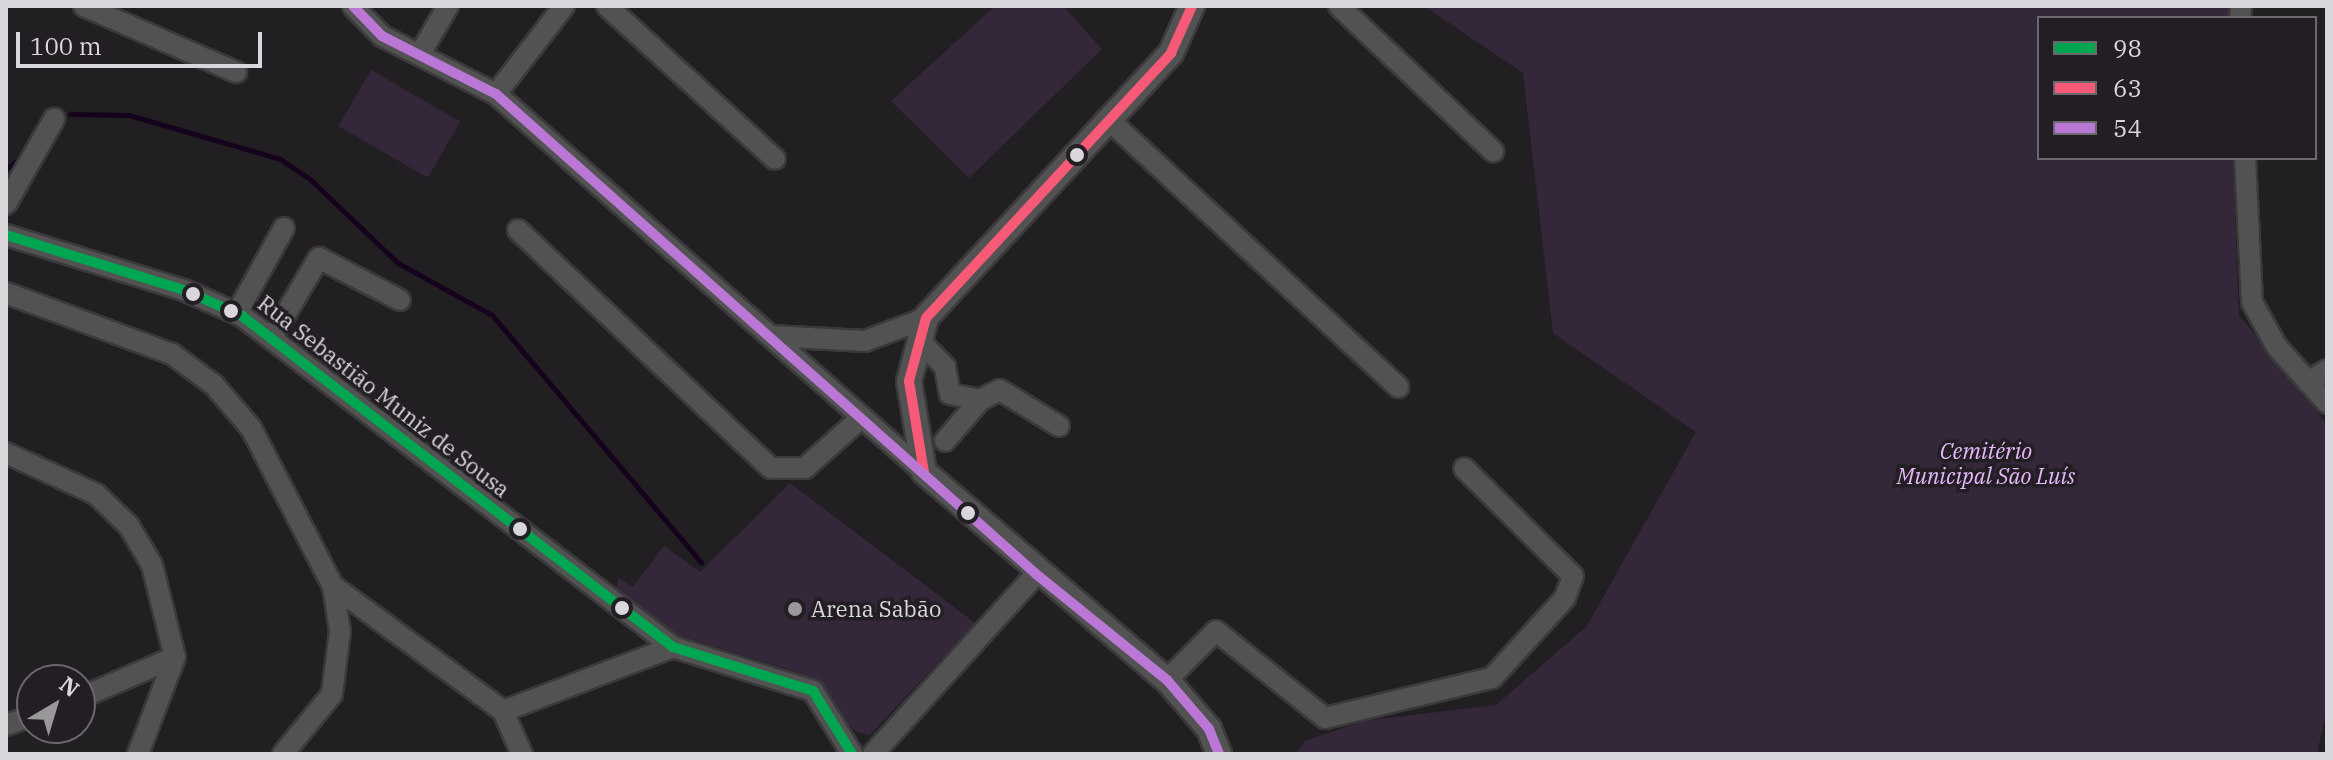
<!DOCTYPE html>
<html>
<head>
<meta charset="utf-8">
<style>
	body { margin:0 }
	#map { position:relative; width:2333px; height:760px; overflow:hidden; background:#211f22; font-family:"IBM Plex Serif",serif }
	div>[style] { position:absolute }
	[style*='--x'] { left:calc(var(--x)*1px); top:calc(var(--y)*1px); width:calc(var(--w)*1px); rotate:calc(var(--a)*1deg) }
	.green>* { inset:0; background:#34273a; transform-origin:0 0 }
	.stream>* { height:5px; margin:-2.5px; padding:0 2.5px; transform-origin:2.5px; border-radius:2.5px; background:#15031d }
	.roads { filter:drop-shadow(2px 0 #3b3a3b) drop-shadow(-2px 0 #3b3a3b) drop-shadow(0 2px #3b3a3b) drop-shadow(0 -2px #3b3a3b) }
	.minor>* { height:20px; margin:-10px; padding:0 10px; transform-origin:10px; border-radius:10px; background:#535253 }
	.tertiary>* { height:24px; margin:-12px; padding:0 12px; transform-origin:12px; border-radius:12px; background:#535253 }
	.bus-1>* { height:10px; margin:-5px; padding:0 5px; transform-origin:5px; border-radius:5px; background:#00a651 }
	.bus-2>* { height:10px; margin:-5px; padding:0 5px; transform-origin:5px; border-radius:5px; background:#f75a77 }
	.bus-3>* { height:10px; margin:-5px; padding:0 5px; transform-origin:5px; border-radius:5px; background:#ba77d6 }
	.dots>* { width:22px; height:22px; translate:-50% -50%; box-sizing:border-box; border:4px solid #221e23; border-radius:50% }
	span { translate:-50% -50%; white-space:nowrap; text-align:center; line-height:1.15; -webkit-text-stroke:7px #221e23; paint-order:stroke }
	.street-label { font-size:22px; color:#d9d7db }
	.park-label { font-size:22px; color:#e6b7fb; font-style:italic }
	.poi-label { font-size:22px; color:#d9d7db }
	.left { translate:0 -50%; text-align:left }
	.frame { position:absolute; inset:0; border:8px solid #d9d7db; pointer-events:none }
	.legend { position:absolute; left:2037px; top:16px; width:280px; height:144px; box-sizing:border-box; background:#221e23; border:2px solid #6b686d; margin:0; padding:10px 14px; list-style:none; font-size:24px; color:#d9d7db }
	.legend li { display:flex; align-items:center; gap:16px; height:40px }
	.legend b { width:40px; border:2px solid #6b686d }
	.north { position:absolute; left:16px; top:664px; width:80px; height:80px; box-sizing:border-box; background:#221e23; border:2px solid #6b686d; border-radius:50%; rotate:38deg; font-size:22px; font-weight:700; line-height:32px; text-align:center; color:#d9d7db }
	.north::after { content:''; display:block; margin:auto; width:28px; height:36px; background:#99979a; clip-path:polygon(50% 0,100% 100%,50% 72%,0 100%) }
	.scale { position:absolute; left:16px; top:32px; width:246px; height:36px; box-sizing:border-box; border:4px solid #d9d7db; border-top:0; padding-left:10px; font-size:24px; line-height:28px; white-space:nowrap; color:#d9d7db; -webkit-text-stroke:6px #221e23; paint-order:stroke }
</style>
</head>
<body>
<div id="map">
	<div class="green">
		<div style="clip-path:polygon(995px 6px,1063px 6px,1102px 49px,969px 178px,891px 101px)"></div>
		<div style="clip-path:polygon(1424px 6px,2228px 6px,2229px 18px,2039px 18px,2039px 158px,2233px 158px,2239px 315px,2327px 424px,2327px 708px,2317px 754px,1295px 754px,1305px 741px,1363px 721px,1496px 705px,1587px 626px,1696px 432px,1553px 333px,1523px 73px)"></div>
		<div style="left:371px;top:70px;width:103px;height:65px;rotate:30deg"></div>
		<div style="clip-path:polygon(790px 483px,975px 623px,870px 735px,857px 732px,794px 671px,664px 631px,616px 595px,618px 578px,633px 587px,664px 546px,700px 572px)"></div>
	</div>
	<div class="stream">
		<div style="--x:70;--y:114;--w:59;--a:1"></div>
		<div style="--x:129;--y:115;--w:157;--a:16.2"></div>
		<div style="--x:280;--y:159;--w:37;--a:34"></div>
		<div style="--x:311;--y:180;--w:120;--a:43.7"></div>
		<div style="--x:398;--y:263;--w:107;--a:29"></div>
		<div style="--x:492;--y:315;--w:324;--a:49.8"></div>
		<div style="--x:6;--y:169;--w:20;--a:-37"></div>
	</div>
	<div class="roads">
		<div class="minor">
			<div style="--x:84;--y:6;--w:166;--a:23.5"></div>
			<div style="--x:353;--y:6;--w:42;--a:46"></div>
			<div style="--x:382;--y:36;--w:128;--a:27"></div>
			<div style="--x:496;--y:94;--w:571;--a:41.45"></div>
			<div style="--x:607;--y:6;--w:227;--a:42.3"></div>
			<div style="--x:1339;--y:6;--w:212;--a:43.3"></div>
			<div style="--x:2240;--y:18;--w:12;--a:-85"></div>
			<div style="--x:420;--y:54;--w:56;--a:-59.7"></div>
			<div style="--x:496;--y:94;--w:111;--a:-52.3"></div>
			<div style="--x:1111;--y:122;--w:391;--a:42.7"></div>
			<div style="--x:2245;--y:158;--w:144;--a:87.2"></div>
			<div style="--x:2252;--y:302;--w:51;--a:60.9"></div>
			<div style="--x:2277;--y:347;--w:75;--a:48.2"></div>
			<div style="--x:6;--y:204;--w:98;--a:-60.5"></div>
			<div style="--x:518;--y:230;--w:347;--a:43.3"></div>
			<div style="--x:771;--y:468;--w:34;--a:0"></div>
			<div style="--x:805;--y:468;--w:76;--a:-41.8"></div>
			<div style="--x:6;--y:235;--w:186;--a:17.2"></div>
			<div style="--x:184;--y:290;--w:64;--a:24.1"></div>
			<div style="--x:242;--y:316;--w:543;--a:37.52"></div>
			<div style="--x:673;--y:647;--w:147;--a:17.4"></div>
			<div style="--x:813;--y:691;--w:74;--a:58.2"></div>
			<div style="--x:6;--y:293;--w:177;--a:20.2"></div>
			<div style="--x:172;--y:354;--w:52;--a:36.4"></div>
			<div style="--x:214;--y:385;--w:57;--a:49.3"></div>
			<div style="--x:251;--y:428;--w:178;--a:62.6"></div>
			<div style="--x:333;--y:586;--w:46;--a:81.2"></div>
			<div style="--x:340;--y:631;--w:64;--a:97.2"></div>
			<div style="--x:332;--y:694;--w:77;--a:129.2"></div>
			<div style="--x:237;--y:313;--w:97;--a:-61.1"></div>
			<div style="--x:771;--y:336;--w:94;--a:3"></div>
			<div style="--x:865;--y:341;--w:65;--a:-20.7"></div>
			<div style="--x:272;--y:337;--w:92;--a:-59.3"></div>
			<div style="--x:319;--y:258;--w:91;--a:27.4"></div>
			<div style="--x:918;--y:339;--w:39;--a:46"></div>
			<div style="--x:945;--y:367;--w:27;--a:80"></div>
			<div style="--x:950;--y:394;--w:31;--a:11"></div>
			<div style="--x:2308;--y:382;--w:22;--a:-32"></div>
			<div style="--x:945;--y:441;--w:54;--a:-49.5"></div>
			<div style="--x:980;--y:400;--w:22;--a:-27"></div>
			<div style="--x:1000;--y:390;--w:69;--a:31.4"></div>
			<div style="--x:6;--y:453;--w:99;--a:24.5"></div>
			<div style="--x:96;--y:494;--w:46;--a:44.1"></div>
			<div style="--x:129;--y:526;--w:45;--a:59.5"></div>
			<div style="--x:152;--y:565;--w:95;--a:76"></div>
			<div style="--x:175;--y:657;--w:104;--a:110.9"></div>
			<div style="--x:333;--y:586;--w:211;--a:36.3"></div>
			<div style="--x:503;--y:711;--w:47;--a:66.2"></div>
			<div style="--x:1167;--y:680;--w:69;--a:-45"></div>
			<div style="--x:1216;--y:631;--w:139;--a:38.6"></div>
			<div style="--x:1325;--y:718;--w:172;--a:-13.5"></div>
			<div style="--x:1492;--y:678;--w:108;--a:-47.6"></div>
			<div style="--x:1565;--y:598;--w:23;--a:-70"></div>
			<div style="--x:1573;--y:576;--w:153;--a:-135.3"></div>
			<div style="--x:80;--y:698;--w:103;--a:-23.3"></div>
			<div style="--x:503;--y:711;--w:182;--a:-20.6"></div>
			<div style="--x:6;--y:725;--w:28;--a:-19"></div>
			<div style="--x:873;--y:754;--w:243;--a:-47.8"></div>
		</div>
		<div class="tertiary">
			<div style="--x:1192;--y:6;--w:51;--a:114.1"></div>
			<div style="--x:1171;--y:53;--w:361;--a:132.8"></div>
			<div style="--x:926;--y:318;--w:65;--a:105.1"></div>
			<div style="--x:909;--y:381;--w:92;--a:80.6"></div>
			<div style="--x:924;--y:472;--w:320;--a:40.6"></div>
			<div style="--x:1167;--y:680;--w:65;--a:49.4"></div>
			<div style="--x:1209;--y:729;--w:27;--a:68"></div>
		</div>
	</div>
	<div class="bus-1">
		<div style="--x:6;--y:235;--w:186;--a:17.2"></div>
		<div style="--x:184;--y:290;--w:64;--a:24.1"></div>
		<div style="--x:242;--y:316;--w:543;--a:37.52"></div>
		<div style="--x:673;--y:647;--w:147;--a:17.4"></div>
		<div style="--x:813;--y:691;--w:74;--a:58.2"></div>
	</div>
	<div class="bus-2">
		<div style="--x:924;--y:472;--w:92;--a:-99.4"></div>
		<div style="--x:909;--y:381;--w:65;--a:-74.9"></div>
		<div style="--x:926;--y:318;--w:361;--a:-47.2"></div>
		<div style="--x:1171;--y:53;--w:51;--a:-65.9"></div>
	</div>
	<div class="bus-3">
		<div style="--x:353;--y:6;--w:42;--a:46"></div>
		<div style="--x:382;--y:36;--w:128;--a:27"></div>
		<div style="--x:496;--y:94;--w:722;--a:41.63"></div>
		<div style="--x:1036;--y:574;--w:169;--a:39"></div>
		<div style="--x:1167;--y:680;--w:65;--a:49.4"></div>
		<div style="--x:1209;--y:729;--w:27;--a:68"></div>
	</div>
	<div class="dots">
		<div style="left:1077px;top:155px;background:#d9d7db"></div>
		<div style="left:193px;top:294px;background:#d9d7db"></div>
		<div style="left:231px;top:311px;background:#d9d7db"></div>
		<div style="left:968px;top:513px;background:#d9d7db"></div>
		<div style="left:520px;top:529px;background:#d9d7db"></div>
		<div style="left:622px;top:608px;background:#d9d7db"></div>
		<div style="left:795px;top:609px;background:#99979a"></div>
	</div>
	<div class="street-label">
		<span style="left:384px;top:396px;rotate:38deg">Rua Sebastião Muniz de Sousa</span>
	</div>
	<div class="park-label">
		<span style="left:1986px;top:463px">Cemitério<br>Municipal São Luís</span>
	</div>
	<div class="poi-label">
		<span class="left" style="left:811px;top:609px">Arena Sabão</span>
	</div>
	<div class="frame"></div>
	<ul class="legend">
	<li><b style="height:10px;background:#00a651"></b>98</li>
	<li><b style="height:10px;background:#f75a77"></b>63</li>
	<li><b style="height:10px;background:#ba77d6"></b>54</li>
	</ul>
	<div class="north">N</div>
	<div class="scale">100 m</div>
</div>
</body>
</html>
